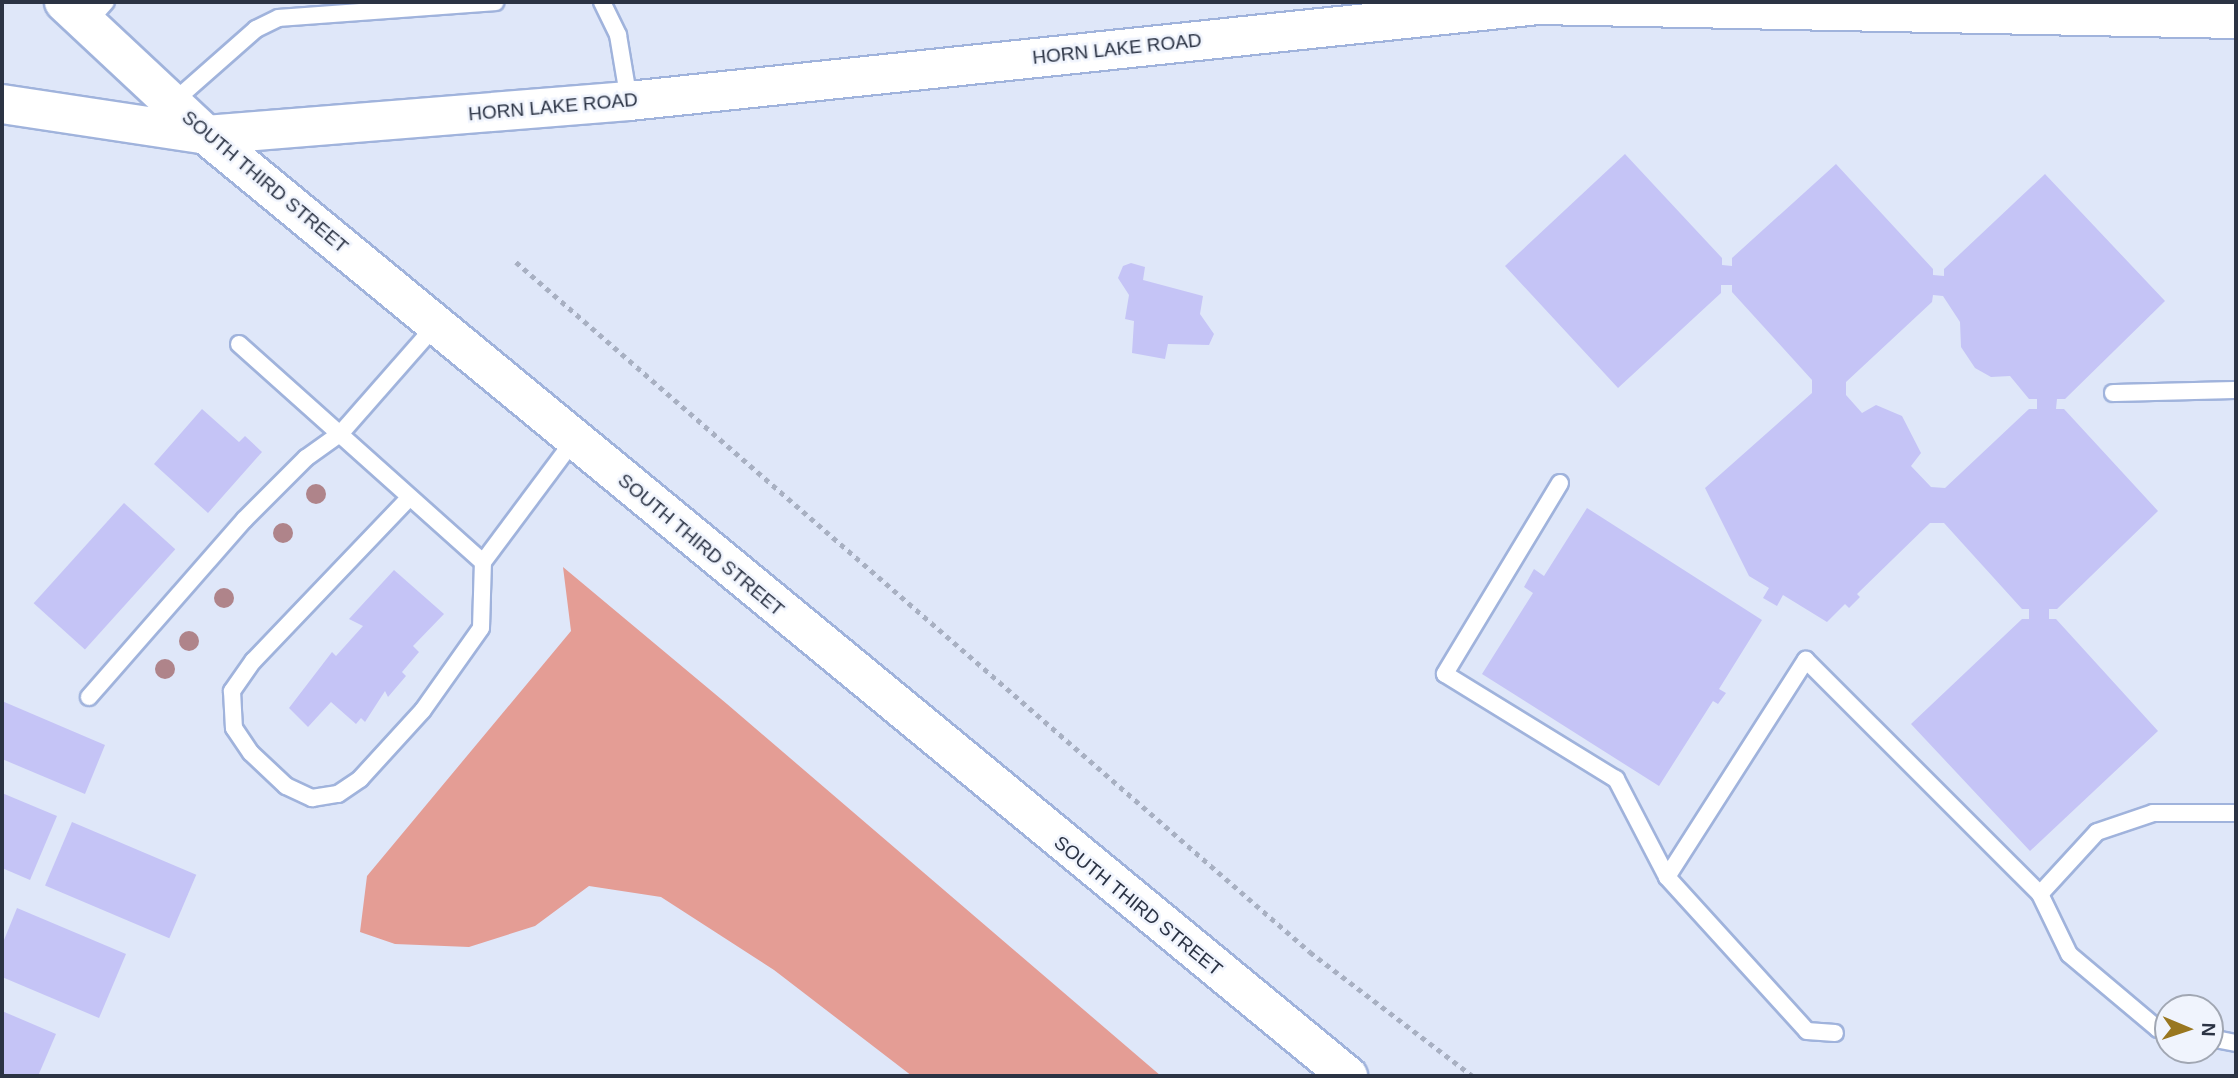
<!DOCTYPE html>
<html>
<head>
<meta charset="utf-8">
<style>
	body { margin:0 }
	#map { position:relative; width:2238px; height:1078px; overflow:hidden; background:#dfe7f9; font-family:Arial,sans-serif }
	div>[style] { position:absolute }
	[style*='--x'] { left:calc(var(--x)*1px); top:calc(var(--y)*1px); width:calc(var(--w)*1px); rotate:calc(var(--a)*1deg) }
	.forest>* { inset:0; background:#e49d95 }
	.building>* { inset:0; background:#c5c4f6; transform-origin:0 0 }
	.path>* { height:4.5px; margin-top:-2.25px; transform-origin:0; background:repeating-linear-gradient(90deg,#a8b0c2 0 5px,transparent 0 10px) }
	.roads { filter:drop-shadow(2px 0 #a0b3dc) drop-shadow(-2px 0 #a0b3dc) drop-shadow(0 2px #a0b3dc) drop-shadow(0 -2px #a0b3dc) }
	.service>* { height:16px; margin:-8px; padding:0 8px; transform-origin:8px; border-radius:8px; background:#fff }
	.secondary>* { height:38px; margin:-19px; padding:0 19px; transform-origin:19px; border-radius:19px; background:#fff }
	.trunk>* { height:38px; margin:-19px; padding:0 19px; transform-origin:19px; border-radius:19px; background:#fff }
	.trees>* { width:20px; height:20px; margin:-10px; border-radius:50%; background:#af848a }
	span { translate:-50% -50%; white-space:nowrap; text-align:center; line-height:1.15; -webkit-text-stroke:5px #f0f4fd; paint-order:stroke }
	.street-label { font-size:19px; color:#2b3344 }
	.frame { position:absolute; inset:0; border:4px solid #2b3344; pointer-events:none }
	.north { position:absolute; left:2154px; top:994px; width:70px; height:70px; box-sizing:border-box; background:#f0f4fd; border:2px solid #a1a7b3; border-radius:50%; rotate:92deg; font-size:19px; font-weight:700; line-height:28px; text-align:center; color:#2b3344 }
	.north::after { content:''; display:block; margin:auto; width:24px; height:32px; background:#997720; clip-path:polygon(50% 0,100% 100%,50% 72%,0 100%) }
</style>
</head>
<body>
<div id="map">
	<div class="forest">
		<div style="clip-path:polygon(563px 567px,727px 704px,1161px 1076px,912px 1076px,774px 970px,661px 897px,589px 886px,535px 926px,469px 947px,395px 944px,360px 932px,367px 876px,571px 631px)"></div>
	</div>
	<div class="building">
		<div style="clip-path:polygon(evenodd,1625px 154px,1722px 258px,1722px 265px,1732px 266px,1732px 258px,1836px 164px,1933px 269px,1933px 275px,1944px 276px,1944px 269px,2045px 174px,2165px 301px,2065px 399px,2057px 399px,2056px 409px,2064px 409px,2158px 511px,2057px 609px,2049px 609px,2049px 619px,2056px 619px,2158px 731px,2030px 851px,1911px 724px,2022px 619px,2029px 619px,2029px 609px,2022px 609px,1944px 523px,1930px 523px,1857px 594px,1860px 597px,1849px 608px,1845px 604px,1827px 622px,1783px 595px,1777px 606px,1763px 598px,1769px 588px,1749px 576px,1705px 488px,1812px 393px,1812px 380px,1732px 292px,1732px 285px,1721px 285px,1721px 293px,1618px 388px,1505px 266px,1625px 154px,1933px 295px,1943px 296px,1960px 322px,1961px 347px,1975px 368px,1991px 377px,2010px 376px,2029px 399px,2037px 399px,2037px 409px,2029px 409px,1945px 488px,1931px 487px,1911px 466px,1921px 453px,1902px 416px,1876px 405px,1862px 413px,1846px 395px,1846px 382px,1932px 302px,1933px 295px)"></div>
		<div style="clip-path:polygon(1131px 263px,1145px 267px,1143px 280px,1203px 296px,1200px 314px,1214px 334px,1209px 345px,1168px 344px,1165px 359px,1132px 353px,1134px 321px,1125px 319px,1129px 295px,1118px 278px,1123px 266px)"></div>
		<div style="clip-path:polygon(202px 409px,239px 442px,245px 436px,262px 452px,208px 513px,154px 464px)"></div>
		<div style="left:124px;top:503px;width:69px;height:135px;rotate:42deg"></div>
		<div style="clip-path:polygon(1587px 508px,1762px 620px,1719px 689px,1726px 693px,1718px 704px,1713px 701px,1659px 786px,1482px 674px,1533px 593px,1524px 587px,1534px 569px,1544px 576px)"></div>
		<div style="clip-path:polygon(394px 570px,444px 614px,413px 646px,419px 652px,402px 672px,406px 676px,388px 697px,385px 691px,365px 722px,361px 718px,356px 724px,331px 702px,308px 727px,289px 708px,332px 652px,336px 656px,363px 626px,349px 619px)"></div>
		<div style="clip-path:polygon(2px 701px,105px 745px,85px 794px,2px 759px)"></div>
		<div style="clip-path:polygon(2px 793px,57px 816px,30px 880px,2px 868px)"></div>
		<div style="left:72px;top:822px;width:135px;height:69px;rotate:23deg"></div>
		<div style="clip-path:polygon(17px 908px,126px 954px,99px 1018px,2px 977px,2px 945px)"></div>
		<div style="clip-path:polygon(2px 1011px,56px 1034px,38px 1076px,2px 1076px)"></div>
	</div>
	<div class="path">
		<div style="--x:516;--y:262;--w:1052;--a:40.99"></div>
		<div style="--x:1310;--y:952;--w:205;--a:37.3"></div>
	</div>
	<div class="roads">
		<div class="service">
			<div style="--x:602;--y:2;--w:37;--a:64"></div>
			<div style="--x:618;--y:35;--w:67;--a:80.5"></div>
			<div style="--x:87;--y:23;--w:28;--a:-48"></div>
			<div style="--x:172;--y:103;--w:112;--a:-41.4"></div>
			<div style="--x:256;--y:29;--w:25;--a:-26"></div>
			<div style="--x:279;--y:18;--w:217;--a:-4.2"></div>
			<div style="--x:239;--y:344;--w:327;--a:41.8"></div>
			<div style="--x:2113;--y:393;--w:123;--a:-1.4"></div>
			<div style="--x:1560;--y:483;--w:223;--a:121.1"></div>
			<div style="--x:1445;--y:674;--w:201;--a:31.6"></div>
			<div style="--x:1616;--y:779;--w:110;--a:62.5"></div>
			<div style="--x:1667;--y:877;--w:208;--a:47.7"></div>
			<div style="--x:1807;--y:1031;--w:28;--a:4"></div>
			<div style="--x:409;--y:498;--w:226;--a:133.7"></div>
			<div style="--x:253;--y:661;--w:37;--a:125"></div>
			<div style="--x:232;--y:691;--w:37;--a:87"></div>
			<div style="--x:234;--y:728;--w:30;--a:56"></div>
			<div style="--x:251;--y:753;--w:48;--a:43.3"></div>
			<div style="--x:286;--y:786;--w:29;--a:25"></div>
			<div style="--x:312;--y:798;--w:26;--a:-9"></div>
			<div style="--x:338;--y:794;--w:27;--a:-34"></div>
			<div style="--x:360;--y:779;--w:93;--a:-47.6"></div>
			<div style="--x:423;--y:710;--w:100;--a:-54.7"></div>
			<div style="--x:481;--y:628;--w:66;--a:-88.3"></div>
			<div style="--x:483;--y:562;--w:152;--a:-53.3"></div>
			<div style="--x:89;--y:697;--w:235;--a:-48.8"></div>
			<div style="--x:244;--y:520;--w:88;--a:-45"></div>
			<div style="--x:306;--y:458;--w:43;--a:-35.5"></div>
			<div style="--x:341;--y:433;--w:144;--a:-48.7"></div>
			<div style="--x:1667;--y:877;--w:258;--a:-57.4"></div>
			<div style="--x:1806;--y:660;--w:331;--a:45"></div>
			<div style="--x:2168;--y:1030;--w:10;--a:-174"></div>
			<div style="--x:2158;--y:1029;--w:116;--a:-139.9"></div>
			<div style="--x:2069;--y:954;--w:67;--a:-115.8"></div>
			<div style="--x:2040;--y:894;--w:84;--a:-47.4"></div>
			<div style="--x:2097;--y:832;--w:59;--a:-18.7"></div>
			<div style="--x:2153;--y:813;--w:83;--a:0"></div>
			<div style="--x:2210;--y:1038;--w:26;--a:11"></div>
		</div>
		<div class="secondary">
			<div style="--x:2;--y:104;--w:206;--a:8.6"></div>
			<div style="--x:206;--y:135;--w:424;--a:-4.6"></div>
			<div style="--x:629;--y:101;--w:914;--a:-6.03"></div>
			<div style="--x:1538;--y:5;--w:698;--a:1.15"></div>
		</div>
		<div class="trunk">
			<div style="--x:64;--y:2;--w:195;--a:43.1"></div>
			<div style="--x:206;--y:135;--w:1480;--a:39.49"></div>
		</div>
	</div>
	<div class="trees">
		<div style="left:316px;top:494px"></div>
		<div style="left:283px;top:533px"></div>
		<div style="left:224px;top:598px"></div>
		<div style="left:189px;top:641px"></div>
		<div style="left:165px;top:669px"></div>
	</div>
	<div class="street-label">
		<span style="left:1117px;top:49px;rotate:-6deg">HORN LAKE ROAD</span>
		<span style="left:553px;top:107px;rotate:-5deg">HORN LAKE ROAD</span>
		<span style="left:265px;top:182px;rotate:40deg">SOUTH THIRD STREET</span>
		<span style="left:701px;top:545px;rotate:40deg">SOUTH THIRD STREET</span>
		<span style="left:1138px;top:906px;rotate:39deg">SOUTH THIRD STREET</span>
	</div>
	<div class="frame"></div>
	<div class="north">N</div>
</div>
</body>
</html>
